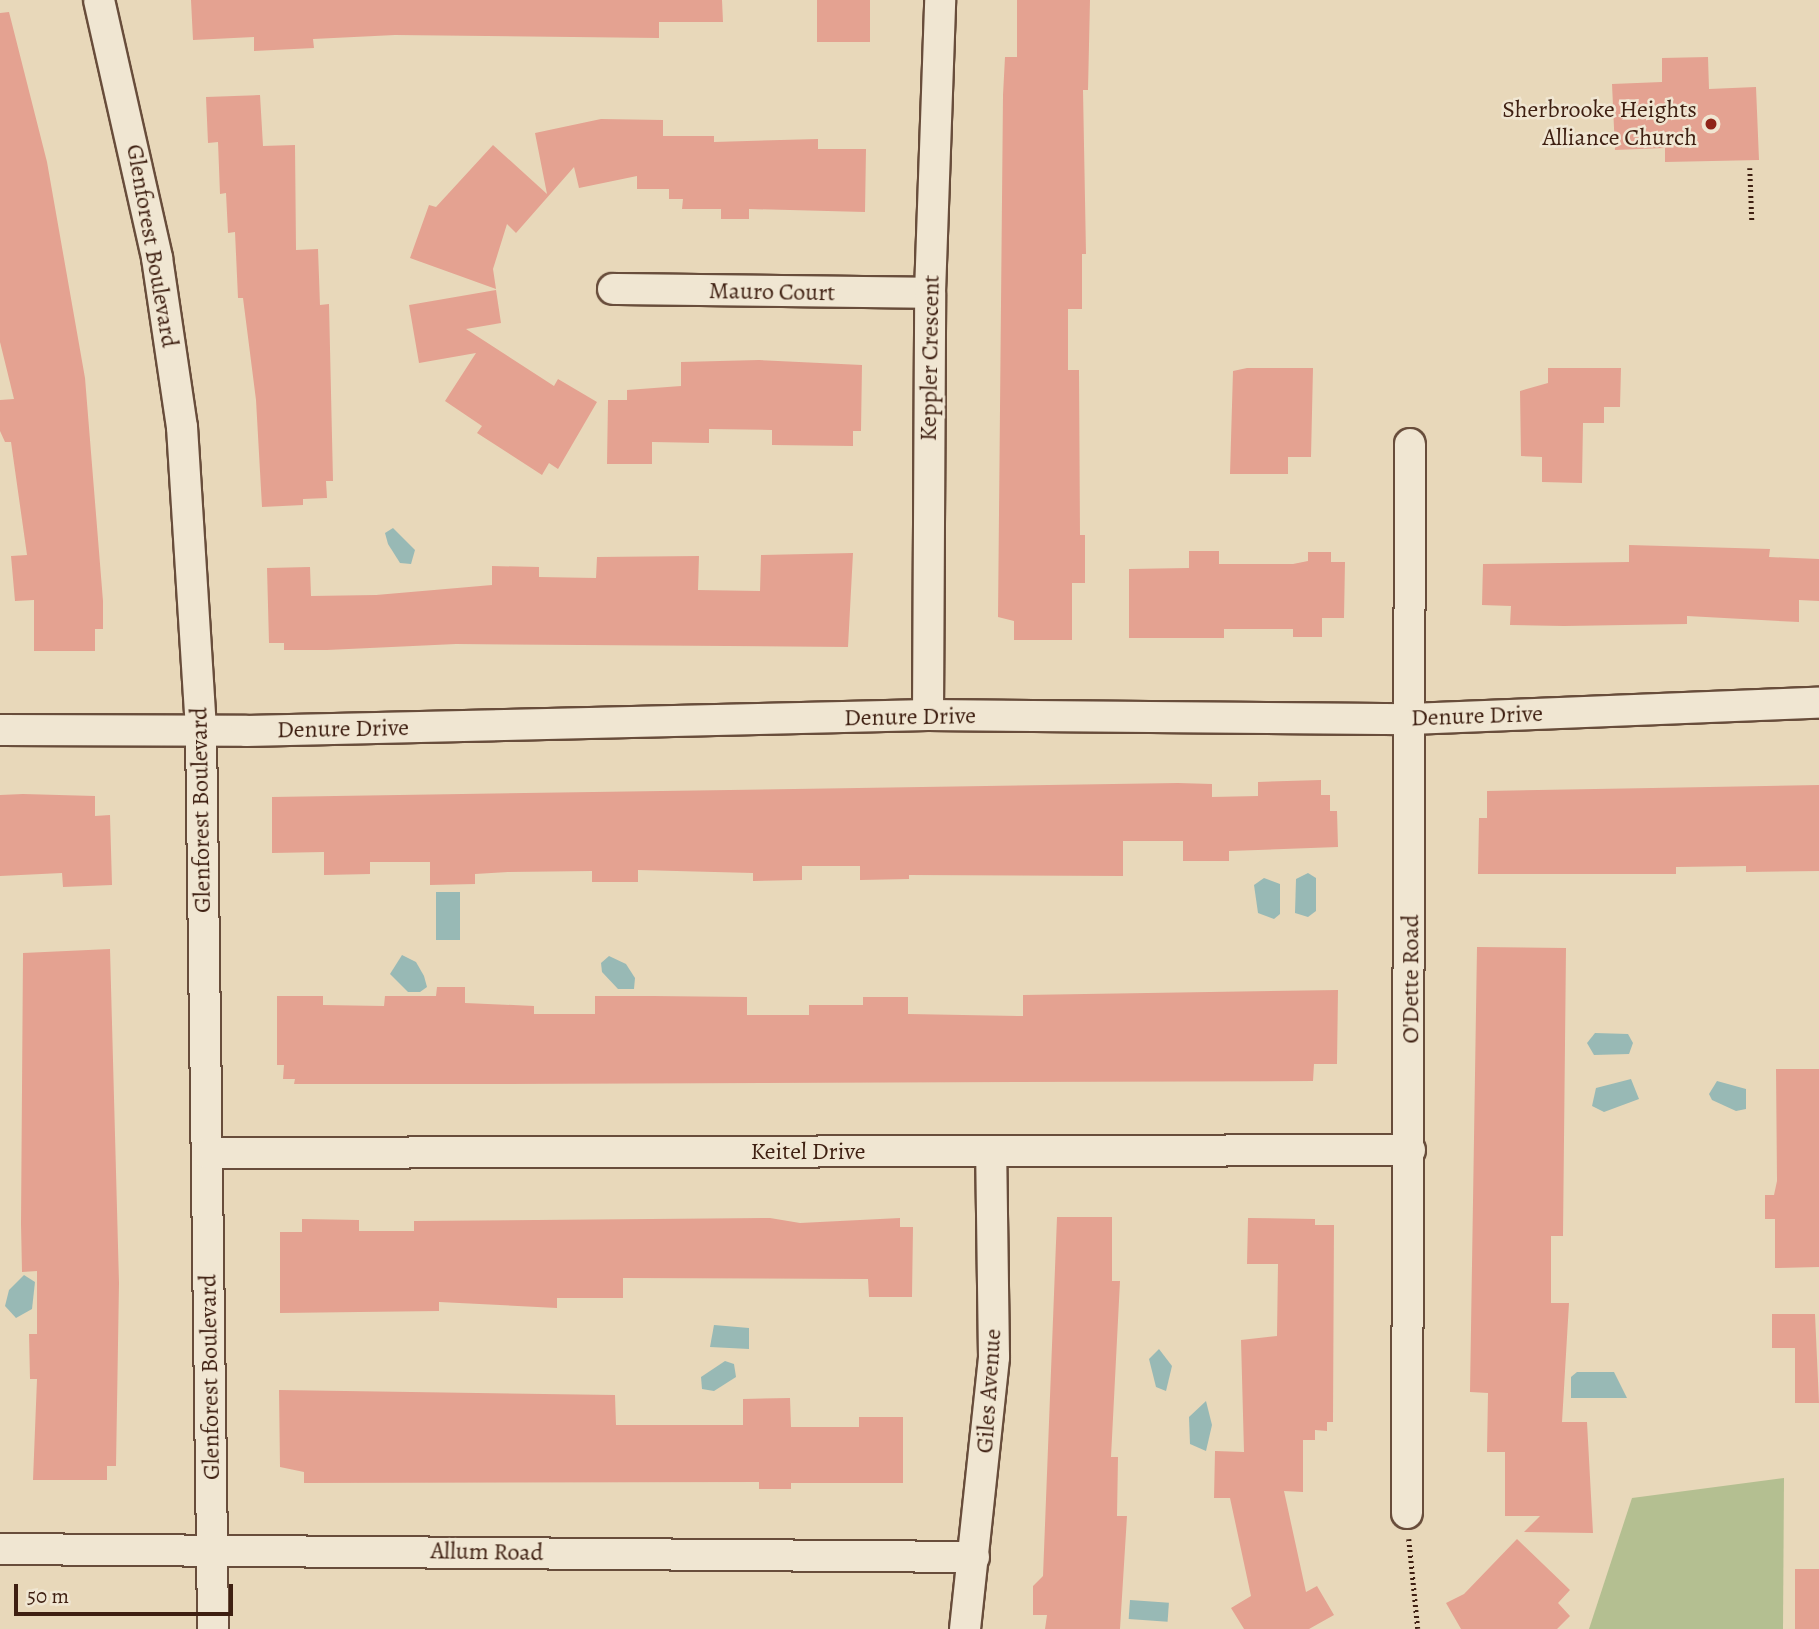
<!DOCTYPE html>
<html>
<head>
<meta charset="utf-8">
<style>
	body { margin:0 }
	#map { position:relative; width:1819px; height:1629px; overflow:hidden; background:#e8d8ba; font-family:Alegreya,serif }
	div>[style] { position:absolute }
	[style*='--x'] { left:calc(var(--x)*1px); top:calc(var(--y)*1px); width:calc(var(--w)*1px); rotate:calc(var(--a)*1deg) }
	.green>* { inset:0; background:#b4bf91 }
	.water>* { inset:0; background:#98b9b5; transform-origin:0 0 }
	.building>* { inset:0; background:#e4a291; transform-origin:0 0 }
	.path>* { height:4.5px; margin-top:-2.25px; transform-origin:0; background:repeating-linear-gradient(90deg,#3e1f11 0 2px,transparent 0 5.5px) }
	.roads { filter:drop-shadow(2px 0 #684d3b) drop-shadow(-2px 0 #684d3b) drop-shadow(0 2px #684d3b) drop-shadow(0 -2px #684d3b) }
	.street>* { height:30px; margin:-15px; padding:0 15px; transform-origin:15px; border-radius:15px; background:#f0e6d2 }
	.dots>* { width:19px; height:19px; translate:-50% -50%; box-sizing:border-box; border:4px solid #f0e6d2; border-radius:50% }
	span { translate:-50% -50%; white-space:nowrap; text-align:center; line-height:1.15; -webkit-text-stroke:5px #f0e6d2; paint-order:stroke }
	.poi-label { font-size:24px; color:#3e1f11 }
	.right { translate:-100% -50%; text-align:right }
	.street-label { font-size:24px; color:#3e1f11 }
	.scale { position:absolute; left:14px; top:1584px; width:219px; height:32px; box-sizing:border-box; border:4px solid #3e1f11; border-top:0; padding-left:9px; font-size:21px; line-height:24px; white-space:nowrap; color:#3e1f11; -webkit-text-stroke:5px #f0e6d2; paint-order:stroke }
</style>
</head>
<body>
<div id="map">
	<div class="green">
		<div style="clip-path:polygon(1784px 1478px,1783px 1629px,1589px 1629px,1632px 1498px)"></div>
	</div>
	<div class="water">
		<div style="clip-path:polygon(393px 528px,415px 550px,411px 564px,400px 563px,388px 544px,385px 533px)"></div>
		<div style="clip-path:polygon(1308px 873px,1316px 878px,1316px 911px,1308px 917px,1295px 913px,1296px 879px)"></div>
		<div style="clip-path:polygon(1264px 878px,1280px 884px,1280px 914px,1274px 919px,1258px 913px,1254px 885px)"></div>
		<div style="left:436px;top:892px;width:24px;height:48px"></div>
		<div style="clip-path:polygon(402px 955px,416px 962px,424px 976px,427px 987px,420px 992px,408px 992px,390px 974px)"></div>
		<div style="clip-path:polygon(609px 956px,626px 964px,635px 978px,634px 989px,618px 989px,602px 972px,601px 963px)"></div>
		<div style="clip-path:polygon(1595px 1033px,1628px 1034px,1633px 1043px,1629px 1054px,1594px 1055px,1587px 1043px)"></div>
		<div style="clip-path:polygon(1631px 1079px,1639px 1099px,1604px 1112px,1592px 1106px,1596px 1088px)"></div>
		<div style="clip-path:polygon(1717px 1081px,1746px 1089px,1746px 1109px,1736px 1111px,1712px 1100px,1709px 1094px)"></div>
		<div style="clip-path:polygon(24px 1275px,35px 1282px,32px 1309px,16px 1318px,5px 1306px,9px 1290px)"></div>
		<div style="clip-path:polygon(714px 1325px,749px 1328px,749px 1349px,710px 1347px)"></div>
		<div style="clip-path:polygon(1159px 1349px,1172px 1366px,1166px 1391px,1156px 1387px,1149px 1359px)"></div>
		<div style="clip-path:polygon(725px 1361px,734px 1364px,736px 1377px,714px 1391px,702px 1389px,701px 1377px)"></div>
		<div style="clip-path:polygon(1577px 1372px,1614px 1372px,1627px 1398px,1571px 1398px,1571px 1377px)"></div>
		<div style="clip-path:polygon(1206px 1401px,1212px 1425px,1206px 1451px,1190px 1444px,1189px 1417px)"></div>
		<div style="left:1130px;top:1600px;width:39px;height:19px;rotate:4deg"></div>
	</div>
	<div class="building">
		<div style="clip-path:polygon(191px 0,722px 0,723px 22px,659px 22px,659px 38px,395px 35px,313px 39px,314px 48px,254px 51px,254px 37px,193px 40px)"></div>
		<div style="left:817px;top:0;width:53px;height:42px"></div>
		<div style="clip-path:polygon(1017px 0,1090px 0,1088px 90px,1083px 90px,1086px 254px,1082px 254px,1082px 309px,1068px 309px,1068px 370px,1079px 370px,1080px 535px,1085px 535px,1085px 583px,1072px 583px,1072px 640px,1014px 640px,1014px 621px,998px 617px,1003px 95px,1005px 57px,1017px 57px)"></div>
		<div style="clip-path:polygon(9px 12px,47px 162px,85px 378px,103px 601px,103px 629px,95px 629px,95px 651px,34px 651px,34px 600px,15px 601px,11px 556px,27px 555px,11px 442px,5px 442px,0 431px,0 400px,14px 399px,0 342px,0 13px)"></div>
		<div style="clip-path:polygon(1708px 57px,1709px 89px,1756px 87px,1759px 160px,1665px 162px,1665px 148px,1615px 150px,1612px 84px,1662px 82px,1662px 58px)"></div>
		<div style="clip-path:polygon(260px 95px,263px 146px,295px 145px,296px 250px,318px 249px,320px 305px,329px 304px,333px 481px,326px 481px,327px 498px,303px 499px,303px 505px,262px 507px,256px 400px,243px 298px,238px 298px,235px 232px,228px 233px,226px 193px,220px 194px,218px 142px,208px 143px,206px 97px)"></div>
		<div style="clip-path:polygon(601px 119px,663px 120px,663px 136px,714px 136px,714px 142px,818px 139px,818px 149px,866px 149px,865px 212px,749px 209px,749px 219px,721px 219px,721px 209px,682px 209px,683px 199px,669px 199px,669px 189px,637px 189px,637px 176px,579px 188px,574px 167px,516px 233px,507px 224px,493px 269px,496px 289px,410px 258px,429px 205px,436px 207px,493px 145px,547px 194px,535px 133px)"></div>
		<div style="clip-path:polygon(496px 290px,501px 323px,466px 329px,554px 386px,558px 379px,597px 402px,558px 469px,549px 463px,542px 475px,477px 433px,482px 426px,445px 401px,476px 353px,419px 363px,409px 305px)"></div>
		<div style="clip-path:polygon(759px 360px,862px 365px,861px 431px,853px 431px,853px 446px,772px 445px,772px 430px,709px 429px,709px 443px,652px 442px,652px 464px,607px 464px,608px 400px,627px 400px,627px 390px,681px 386px,681px 362px)"></div>
		<div style="clip-path:polygon(1247px 368px,1313px 368px,1311px 457px,1288px 457px,1288px 474px,1230px 474px,1233px 371px)"></div>
		<div style="clip-path:polygon(1548px 368px,1621px 368px,1620px 407px,1604px 407px,1604px 423px,1583px 423px,1582px 483px,1542px 482px,1542px 457px,1521px 456px,1520px 391px,1548px 383px)"></div>
		<div style="clip-path:polygon(1629px 545px,1770px 549px,1769px 557px,1819px 559px,1819px 601px,1799px 600px,1799px 622px,1687px 616px,1687px 624px,1564px 626px,1510px 625px,1511px 606px,1482px 605px,1483px 564px,1629px 562px)"></div>
		<div style="clip-path:polygon(1189px 551px,1219px 551px,1219px 564px,1293px 564px,1308px 561px,1308px 552px,1331px 552px,1331px 562px,1345px 562px,1344px 618px,1322px 618px,1322px 637px,1293px 637px,1293px 629px,1224px 629px,1224px 638px,1129px 638px,1129px 569px,1189px 568px)"></div>
		<div style="clip-path:polygon(853px 553px,848px 647px,456px 644px,327px 650px,284px 650px,284px 643px,269px 643px,267px 568px,310px 567px,311px 596px,376px 595px,492px 585px,492px 566px,539px 567px,539px 577px,596px 578px,597px 557px,699px 556px,698px 590px,760px 591px,761px 555px)"></div>
		<div style="clip-path:polygon(1321px 780px,1321px 795px,1330px 795px,1330px 811px,1337px 811px,1338px 847px,1229px 851px,1229px 861px,1183px 861px,1183px 841px,1123px 841px,1123px 876px,909px 875px,909px 879px,860px 880px,860px 866px,802px 866px,802px 880px,753px 881px,753px 873px,638px 870px,638px 882px,592px 882px,592px 871px,508px 872px,475px 874px,475px 884px,430px 885px,430px 862px,370px 862px,370px 874px,324px 875px,324px 852px,272px 853px,272px 797px,1178px 783px,1212px 784px,1212px 797px,1258px 796px,1258px 782px)"></div>
		<div style="clip-path:polygon(1819px 785px,1819px 871px,1746px 872px,1746px 866px,1676px 867px,1676px 874px,1478px 874px,1479px 818px,1487px 818px,1487px 791px)"></div>
		<div style="clip-path:polygon(23px 794px,95px 796px,95px 816px,110px 815px,112px 885px,63px 887px,62px 873px,0 876px,0 795px)"></div>
		<div style="clip-path:polygon(1477px 947px,1566px 948px,1563px 1236px,1551px 1236px,1551px 1303px,1569px 1303px,1562px 1422px,1587px 1422px,1593px 1533px,1524px 1532px,1540px 1516px,1505px 1516px,1505px 1452px,1487px 1452px,1488px 1393px,1470px 1392px)"></div>
		<div style="clip-path:polygon(110px 949px,119px 1283px,116px 1466px,107px 1466px,107px 1480px,33px 1480px,37px 1379px,30px 1379px,29px 1334px,37px 1334px,37px 1271px,22px 1272px,21px 1224px,23px 953px)"></div>
		<div style="clip-path:polygon(437px 987px,465px 987px,465px 1003px,534px 1006px,534px 1014px,595px 1014px,595px 996px,653px 996px,747px 997px,747px 1015px,809px 1015px,809px 1005px,863px 1005px,863px 997px,908px 997px,908px 1014px,1023px 1016px,1023px 995px,1338px 990px,1337px 1064px,1314px 1064px,1313px 1081px,481px 1084px,294px 1084px,295px 1079px,283px 1079px,284px 1065px,277px 1065px,277px 996px,323px 996px,323px 1005px,384px 1006px,385px 996px,436px 996px)"></div>
		<div style="clip-path:polygon(1776px 1069px,1819px 1069px,1819px 1267px,1775px 1268px,1775px 1219px,1765px 1219px,1765px 1195px,1774px 1195px,1777px 1181px)"></div>
		<div style="clip-path:polygon(1057px 1217px,1112px 1217px,1112px 1281px,1120px 1281px,1111px 1457px,1118px 1457px,1117px 1516px,1127px 1516px,1120px 1629px,1045px 1629px,1047px 1615px,1033px 1615px,1033px 1586px,1043px 1576px)"></div>
		<div style="clip-path:polygon(770px 1218px,800px 1223px,900px 1218px,900px 1227px,913px 1227px,912px 1297px,869px 1297px,868px 1279px,623px 1278px,623px 1298px,557px 1298px,557px 1308px,439px 1302px,439px 1311px,280px 1313px,280px 1232px,302px 1232px,302px 1219px,359px 1220px,359px 1231px,414px 1231px,414px 1221px)"></div>
		<div style="clip-path:polygon(1248px 1218px,1315px 1219px,1315px 1225px,1334px 1225px,1333px 1422px,1327px 1422px,1327px 1431px,1315px 1430px,1315px 1440px,1303px 1440px,1303px 1492px,1284px 1491px,1306px 1592px,1317px 1586px,1334px 1615px,1309px 1629px,1244px 1629px,1231px 1608px,1251px 1596px,1230px 1498px,1214px 1498px,1215px 1451px,1244px 1452px,1241px 1340px,1277px 1336px,1278px 1264px,1247px 1264px)"></div>
		<div style="clip-path:polygon(1772px 1314px,1815px 1314px,1819px 1403px,1795px 1403px,1795px 1348px,1772px 1348px)"></div>
		<div style="clip-path:polygon(279px 1390px,615px 1395px,616px 1425px,743px 1425px,743px 1399px,790px 1398px,791px 1427px,859px 1427px,859px 1417px,903px 1417px,903px 1483px,791px 1483px,791px 1489px,759px 1489px,759px 1482px,304px 1483px,304px 1472px,280px 1467px)"></div>
		<div style="clip-path:polygon(1517px 1539px,1570px 1590px,1558px 1603px,1570px 1616px,1557px 1629px,1461px 1629px,1446px 1603px,1464px 1594px)"></div>
		<div style="left:1795px;top:1569px;width:24px;height:60px"></div>
	</div>
	<div class="path">
		<div style="--x:1750;--y:168;--w:52;--a:87.8"></div>
		<div style="--x:1409;--y:1539;--w:90;--a:84.3"></div>
	</div>
	<div class="roads">
		<div class="street">
			<div style="--x:99;--y:0;--w:264;--a:77.3"></div>
			<div style="--x:157;--y:258;--w:171;--a:81.6"></div>
			<div style="--x:182;--y:427;--w:305;--a:86.4"></div>
			<div style="--x:201;--y:731;--w:898;--a:89.23"></div>
			<div style="--x:613;--y:289;--w:317;--a:0.7"></div>
			<div style="--x:928;--y:715;--w:422;--a:-89.7"></div>
			<div style="--x:930;--y:293;--w:293;--a:-88"></div>
			<div style="--x:0;--y:730;--w:246;--a:0.2"></div>
			<div style="--x:246;--y:731;--w:682;--a:-1.34"></div>
			<div style="--x:928;--y:715;--w:485;--a:0.5"></div>
			<div style="--x:1413;--y:719;--w:406;--a:-2.3"></div>
			<div style="--x:207;--y:1153;--w:1203;--a:-0.14"></div>
			<div style="--x:1407;--y:1513;--w:1069;--a:-89.84"></div>
			<div style="--x:0;--y:1549;--w:974;--a:0.47"></div>
			<div style="--x:965;--y:1629;--w:274;--a:-83.9"></div>
			<div style="--x:994;--y:1357;--w:206;--a:-90.8"></div>
		</div>
	</div>
	<div class="dots">
		<div style="left:1711px;top:124px;background:#8f2418"></div>
	</div>
	<div class="poi-label">
		<span class="right" style="left:1697px;top:124px">Sherbrooke Heights<br>Alliance Church</span>
	</div>
	<div class="street-label">
		<span style="left:152px;top:246px;rotate:80deg">Glenforest Boulevard</span>
		<span style="left:772px;top:292px;rotate:1deg">Mauro Court</span>
		<span style="left:930px;top:358px;rotate:-89deg">Keppler Crescent</span>
		<span style="left:1477px;top:716px;rotate:-2deg">Denure Drive</span>
		<span style="left:910px;top:717px;rotate:-1deg">Denure Drive</span>
		<span style="left:343px;top:729px;rotate:-1deg">Denure Drive</span>
		<span style="left:201px;top:810px;rotate:-91deg">Glenforest Boulevard</span>
		<span style="left:1411px;top:979px;rotate:-90deg">O'Dette Road</span>
		<span style="left:808px;top:1152px">Keitel Drive</span>
		<span style="left:210px;top:1377px;rotate:-91deg">Glenforest Boulevard</span>
		<span style="left:989px;top:1391px;rotate:-86deg">Giles Avenue</span>
		<span style="left:487px;top:1552px;rotate:1deg">Allum Road</span>
	</div>
	<div class="scale">50 m</div>
</div>
</body>
</html>
